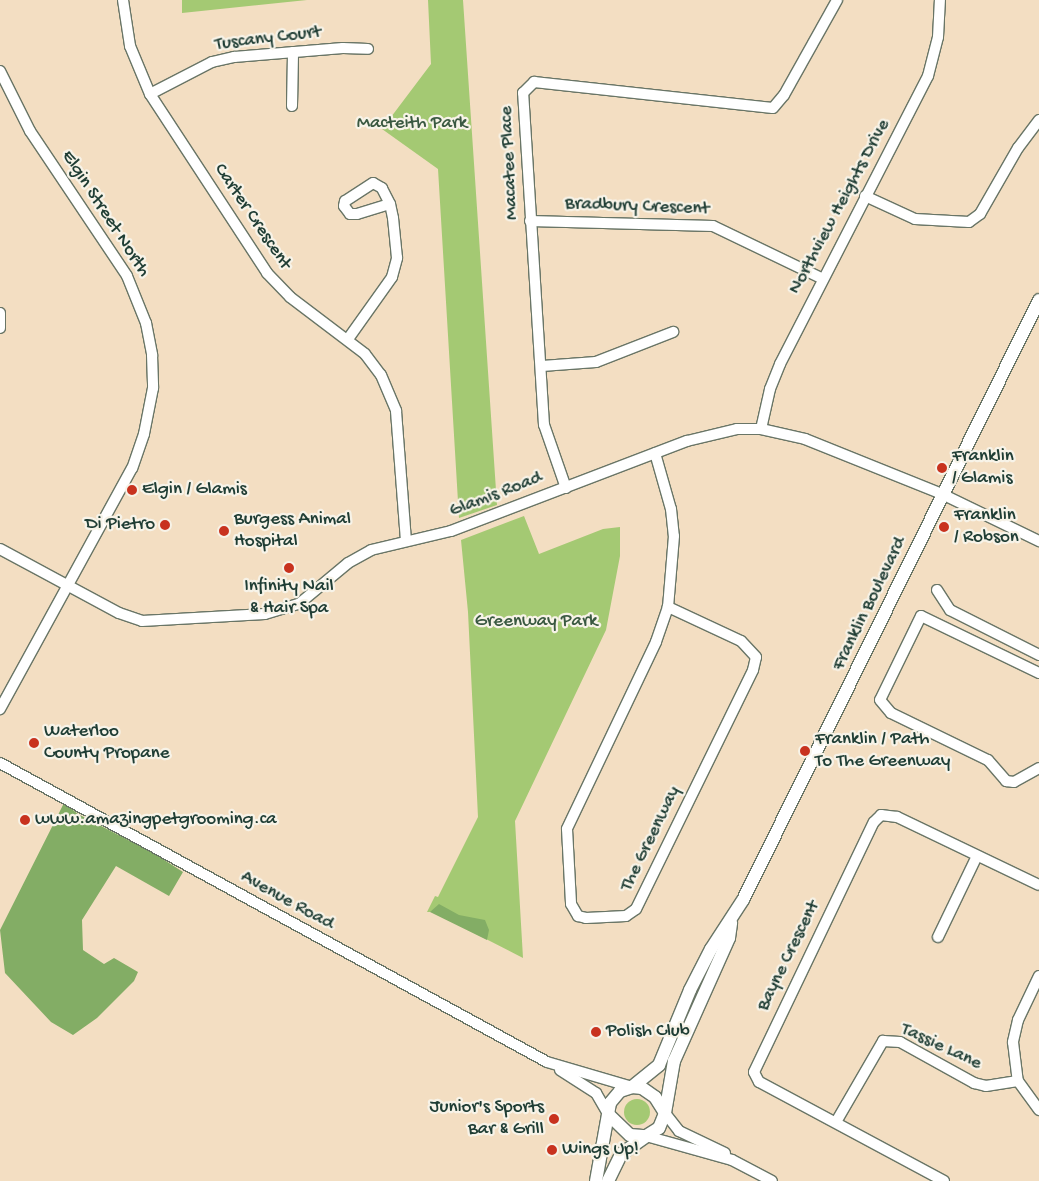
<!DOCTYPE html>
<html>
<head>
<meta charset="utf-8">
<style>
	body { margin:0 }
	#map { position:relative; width:1039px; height:1181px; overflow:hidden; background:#f3dec2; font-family:"Gochi Hand",sans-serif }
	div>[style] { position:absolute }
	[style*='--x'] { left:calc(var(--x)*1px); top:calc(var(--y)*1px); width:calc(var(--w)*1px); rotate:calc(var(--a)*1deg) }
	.green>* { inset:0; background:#a4c973 }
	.round { border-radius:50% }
	.forest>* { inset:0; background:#83ad65 }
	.roads { filter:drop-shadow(1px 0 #697566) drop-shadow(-1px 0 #697566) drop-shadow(0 1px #697566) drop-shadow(0 -1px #697566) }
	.minor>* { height:10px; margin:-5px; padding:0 5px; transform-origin:5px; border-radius:5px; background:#fff }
	.major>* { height:12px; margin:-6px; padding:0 6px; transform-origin:6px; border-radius:6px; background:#fff }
	.dots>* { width:14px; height:14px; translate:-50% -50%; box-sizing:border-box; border:2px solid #f7f3e8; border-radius:50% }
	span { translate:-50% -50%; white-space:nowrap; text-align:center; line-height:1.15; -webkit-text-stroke:4.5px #f7f3e8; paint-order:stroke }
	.street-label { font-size:19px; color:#1f3d34 }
	.park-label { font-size:19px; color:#3a5941 }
	.poi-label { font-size:19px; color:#1f3d34 }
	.left { translate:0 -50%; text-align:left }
	.right { translate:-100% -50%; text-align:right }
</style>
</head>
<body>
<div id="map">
	<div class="green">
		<div style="clip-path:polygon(182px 0,307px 0,182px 13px)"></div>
		<div style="clip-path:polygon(428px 0,463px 0,497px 505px,459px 518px,438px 169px,382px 129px,431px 64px)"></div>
		<div style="clip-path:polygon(524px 516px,539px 554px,603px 529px,620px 527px,620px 556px,606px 630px,515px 821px,523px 958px,433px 912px,427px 912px,435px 896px,438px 897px,478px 817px,468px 612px,461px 540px)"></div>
		<div class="round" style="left:624px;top:1099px;width:26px;height:26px"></div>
	</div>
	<div class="forest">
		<div style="clip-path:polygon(64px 803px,78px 814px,155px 854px,183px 872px,169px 896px,116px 866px,82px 920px,83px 950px,104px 964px,114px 958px,138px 972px,134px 981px,97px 1018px,73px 1035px,51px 1022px,5px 973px,0 930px)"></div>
		<div style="clip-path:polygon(439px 904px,459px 915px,485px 920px,489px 930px,487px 940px,430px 912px)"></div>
	</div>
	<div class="roads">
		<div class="minor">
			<div style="--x:123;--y:0;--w:47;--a:81.3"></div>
			<div style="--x:130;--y:46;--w:52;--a:67.4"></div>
			<div style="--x:150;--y:94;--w:214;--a:56.8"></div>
			<div style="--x:267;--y:273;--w:33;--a:46"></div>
			<div style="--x:290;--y:297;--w:94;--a:37.2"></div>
			<div style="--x:365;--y:354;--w:26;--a:53"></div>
			<div style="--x:381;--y:375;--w:39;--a:67"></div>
			<div style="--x:396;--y:411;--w:129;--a:85.6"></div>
			<div style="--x:0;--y:71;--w:67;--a:63.4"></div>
			<div style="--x:30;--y:131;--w:174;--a:56.2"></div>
			<div style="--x:127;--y:276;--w:51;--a:68"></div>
			<div style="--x:146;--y:323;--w:33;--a:79"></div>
			<div style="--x:152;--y:355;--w:33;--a:88"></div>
			<div style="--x:153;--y:388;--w:47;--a:101.1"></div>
			<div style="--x:144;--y:434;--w:36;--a:109"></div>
			<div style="--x:132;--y:468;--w:275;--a:118.7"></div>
			<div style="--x:150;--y:94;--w:70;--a:-27.3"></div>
			<div style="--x:212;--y:62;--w:23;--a:-13"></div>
			<div style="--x:234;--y:57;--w:109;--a:-4.7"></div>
			<div style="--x:343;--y:48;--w:25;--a:2"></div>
			<div style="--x:292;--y:106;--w:54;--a:-88.9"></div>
			<div style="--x:865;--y:196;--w:55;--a:24.7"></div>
			<div style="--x:915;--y:219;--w:54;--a:3.2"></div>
			<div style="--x:969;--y:222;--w:14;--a:-36"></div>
			<div style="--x:980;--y:214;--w:76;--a:-60.1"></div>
			<div style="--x:1018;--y:148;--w:35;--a:-53"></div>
			<div style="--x:530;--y:221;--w:183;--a:1.6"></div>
			<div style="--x:713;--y:226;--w:120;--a:25.7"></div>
			<div style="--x:0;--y:313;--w:15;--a:90"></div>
			<div style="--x:348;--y:339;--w:76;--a:-54.6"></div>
			<div style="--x:392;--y:277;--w:20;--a:-75"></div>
			<div style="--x:397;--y:258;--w:40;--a:-95.7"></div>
			<div style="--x:393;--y:218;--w:14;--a:-102"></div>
			<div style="--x:390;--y:204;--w:18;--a:-117"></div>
			<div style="--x:382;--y:188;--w:10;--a:-151"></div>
			<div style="--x:373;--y:183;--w:33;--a:147"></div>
			<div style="--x:345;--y:201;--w:5;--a:101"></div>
			<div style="--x:344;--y:206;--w:10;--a:53"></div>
			<div style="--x:350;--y:214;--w:7;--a:0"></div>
			<div style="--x:357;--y:214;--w:34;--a:-17"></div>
			<div style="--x:542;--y:366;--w:54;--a:-4.2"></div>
			<div style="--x:596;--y:362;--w:83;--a:-21.3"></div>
			<div style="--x:761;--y:429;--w:41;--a:-77.3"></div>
			<div style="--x:770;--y:389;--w:27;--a:-68"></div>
			<div style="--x:780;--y:364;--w:324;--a:-62.8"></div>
			<div style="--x:928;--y:76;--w:40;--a:-75.6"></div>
			<div style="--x:938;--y:37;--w:37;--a:-87"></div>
			<div style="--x:655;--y:453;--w:58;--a:74.1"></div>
			<div style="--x:671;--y:509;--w:27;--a:84"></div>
			<div style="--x:674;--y:536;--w:71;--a:94.8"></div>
			<div style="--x:668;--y:607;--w:37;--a:109"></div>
			<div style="--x:656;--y:642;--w:207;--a:115.5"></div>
			<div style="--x:567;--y:829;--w:75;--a:86.9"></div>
			<div style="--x:571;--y:904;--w:14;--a:60"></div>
			<div style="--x:578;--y:916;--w:8;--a:14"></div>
			<div style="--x:586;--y:918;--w:40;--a:-2.9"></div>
			<div style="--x:626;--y:916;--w:12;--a:-35"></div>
			<div style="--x:636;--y:909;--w:266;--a:-63.9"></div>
			<div style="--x:753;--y:670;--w:13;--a:-77"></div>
			<div style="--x:756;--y:657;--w:22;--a:-133"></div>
			<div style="--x:741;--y:641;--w:81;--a:-155"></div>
			<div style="--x:566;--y:488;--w:67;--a:-109.2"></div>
			<div style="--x:544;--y:425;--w:333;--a:-93.6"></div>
			<div style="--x:523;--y:93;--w:16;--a:-45"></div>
			<div style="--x:534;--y:82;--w:240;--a:6.2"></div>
			<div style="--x:773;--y:108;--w:17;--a:-50"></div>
			<div style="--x:784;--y:95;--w:109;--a:-60.8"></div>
			<div style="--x:0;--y:549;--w:135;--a:28.3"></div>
			<div style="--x:119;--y:613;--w:24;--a:19"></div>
			<div style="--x:142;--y:621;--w:123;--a:-3.3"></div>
			<div style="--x:265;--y:614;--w:37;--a:-17"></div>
			<div style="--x:300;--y:603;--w:62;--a:-39.8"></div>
			<div style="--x:348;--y:563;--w:26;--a:-29"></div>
			<div style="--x:371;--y:550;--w:82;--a:-13.4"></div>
			<div style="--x:451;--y:531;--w:253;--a:-20.9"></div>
			<div style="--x:687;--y:441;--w:51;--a:-13.5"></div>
			<div style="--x:737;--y:429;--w:24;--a:0"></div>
			<div style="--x:761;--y:429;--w:45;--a:12.8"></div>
			<div style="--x:805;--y:439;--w:150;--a:21.9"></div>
			<div style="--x:944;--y:495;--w:106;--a:25.8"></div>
			<div style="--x:937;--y:590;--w:24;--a:57"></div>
			<div style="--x:950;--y:610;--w:100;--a:26.8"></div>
			<div style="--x:1039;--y:673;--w:131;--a:-154.2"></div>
			<div style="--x:921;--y:616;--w:93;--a:116"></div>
			<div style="--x:880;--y:700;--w:17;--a:50"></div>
			<div style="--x:891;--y:713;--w:108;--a:25.9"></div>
			<div style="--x:988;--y:760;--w:28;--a:49"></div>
			<div style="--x:1006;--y:781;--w:8;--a:7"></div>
			<div style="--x:1014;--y:782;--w:29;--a:-29"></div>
			<div style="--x:0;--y:763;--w:623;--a:28.66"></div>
			<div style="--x:547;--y:1062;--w:89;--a:16.4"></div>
			<div style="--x:938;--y:937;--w:90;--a:-64.3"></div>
			<div style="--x:1039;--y:976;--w:49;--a:115.5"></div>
			<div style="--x:1018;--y:1020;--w:23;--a:103"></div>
			<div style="--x:1013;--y:1042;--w:39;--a:83"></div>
			<div style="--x:1018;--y:1081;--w:36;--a:54"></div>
			<div style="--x:560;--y:1070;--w:43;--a:32.6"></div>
			<div style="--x:596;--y:1093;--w:24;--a:60"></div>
			<div style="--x:665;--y:1113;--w:23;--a:52"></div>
			<div style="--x:679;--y:1131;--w:51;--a:25.6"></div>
			<div style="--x:836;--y:1122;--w:94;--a:-59.9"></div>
			<div style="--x:883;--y:1041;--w:17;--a:3"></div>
			<div style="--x:900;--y:1042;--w:85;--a:29"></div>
			<div style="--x:974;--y:1083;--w:12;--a:14"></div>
			<div style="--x:986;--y:1086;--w:32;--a:-9"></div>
			<div style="--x:646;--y:1136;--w:89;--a:15.6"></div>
			<div style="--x:732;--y:1160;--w:45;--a:27.7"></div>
			<div style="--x:944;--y:1181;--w:210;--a:-151.8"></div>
			<div style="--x:759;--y:1082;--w:11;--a:-117"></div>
			<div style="--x:754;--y:1072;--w:277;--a:-64.4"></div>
			<div style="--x:874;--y:822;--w:10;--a:-45"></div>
			<div style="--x:881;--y:815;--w:16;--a:7"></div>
			<div style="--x:897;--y:817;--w:157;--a:25.6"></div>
		</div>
		<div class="major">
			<div style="--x:632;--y:1087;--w:35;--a:-39"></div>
			<div style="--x:659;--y:1065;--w:81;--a:-67.5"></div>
			<div style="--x:690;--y:990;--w:46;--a:-62.9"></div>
			<div style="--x:711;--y:949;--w:59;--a:-56.9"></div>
			<div style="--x:743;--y:900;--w:669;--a:-63.74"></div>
			<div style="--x:608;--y:1114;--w:30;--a:44"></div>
			<div style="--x:630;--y:1135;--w:16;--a:4"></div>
			<div style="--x:646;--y:1136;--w:15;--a:-32"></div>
			<div style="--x:659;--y:1128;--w:16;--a:-68"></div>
			<div style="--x:665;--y:1113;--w:53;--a:-80.2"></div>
			<div style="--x:674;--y:1061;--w:135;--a:-65.9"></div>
			<div style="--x:729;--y:938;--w:15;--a:-82"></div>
			<div style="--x:596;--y:1181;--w:79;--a:-79.8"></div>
			<div style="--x:610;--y:1103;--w:16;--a:-50"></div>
			<div style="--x:620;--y:1091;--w:13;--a:-18"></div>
			<div style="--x:632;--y:1087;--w:10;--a:6"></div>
			<div style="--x:642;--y:1088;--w:16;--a:35"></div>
			<div style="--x:655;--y:1097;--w:19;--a:58"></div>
			<div style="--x:608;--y:1181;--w:30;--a:-64"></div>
			<div style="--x:621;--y:1154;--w:29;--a:-35"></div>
		</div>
	</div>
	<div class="dots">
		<div style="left:942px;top:468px;background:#c8321e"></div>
		<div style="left:132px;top:490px;background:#c8321e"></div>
		<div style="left:165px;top:525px;background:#c8321e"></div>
		<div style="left:944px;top:527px;background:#c8321e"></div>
		<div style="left:224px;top:531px;background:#c8321e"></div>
		<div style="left:289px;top:568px;background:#c8321e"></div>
		<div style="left:34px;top:743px;background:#c8321e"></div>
		<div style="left:805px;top:751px;background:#c8321e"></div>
		<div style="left:25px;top:820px;background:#c8321e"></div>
		<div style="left:596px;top:1032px;background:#c8321e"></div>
		<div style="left:554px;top:1119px;background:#c8321e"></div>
		<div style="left:552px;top:1150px;background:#c8321e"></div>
	</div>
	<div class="street-label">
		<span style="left:268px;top:39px;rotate:-7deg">Tuscany Court</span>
		<span style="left:510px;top:163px;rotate:-93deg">Macatee Place</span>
		<span style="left:637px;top:207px;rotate:2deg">Bradbury Crescent</span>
		<span style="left:840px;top:207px;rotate:-62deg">Northview Heights Drive</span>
		<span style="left:105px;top:214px;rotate:57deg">Elgin Street North</span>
		<span style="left:252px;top:217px;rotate:56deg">Carter Crescent</span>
		<span style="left:496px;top:495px;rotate:-21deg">Glamis Road</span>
		<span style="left:870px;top:604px;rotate:-64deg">Franklin Boulevard</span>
		<span style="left:651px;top:839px;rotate:-64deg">The Greenway</span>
		<span style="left:287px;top:901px;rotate:29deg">Avenue Road</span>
		<span style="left:789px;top:956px;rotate:-64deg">Bayne Crescent</span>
		<span style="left:941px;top:1047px;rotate:25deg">Tassie Lane</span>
	</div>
	<div class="park-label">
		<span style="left:412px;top:124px">Macteith Park</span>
		<span style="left:536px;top:622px">Greenway Park</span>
	</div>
	<div class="poi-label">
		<span class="left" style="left:952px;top:468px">Franklin<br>/ Glamis</span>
		<span class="left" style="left:142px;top:490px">Elgin / Glamis</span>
		<span class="left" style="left:954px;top:527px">Franklin<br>/ Robson</span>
		<span class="left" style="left:234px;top:531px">Burgess Animal<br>Hospital</span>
		<span class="right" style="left:155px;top:525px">Di Pietro</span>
		<span style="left:289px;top:598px">Infinity Nail<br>&amp; Hair Spa</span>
		<span class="left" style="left:44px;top:743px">Waterloo<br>County Propane</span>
		<span class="left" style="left:815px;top:751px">Franklin / Path<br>To The Greenway</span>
		<span class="left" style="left:35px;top:820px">www.amazingpetgrooming.ca</span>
		<span class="left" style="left:606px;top:1032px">Polish Club</span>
		<span class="right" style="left:544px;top:1119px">Junior's Sports<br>Bar &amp; Grill</span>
		<span class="left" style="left:562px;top:1150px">Wings Up!</span>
	</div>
</div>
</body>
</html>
